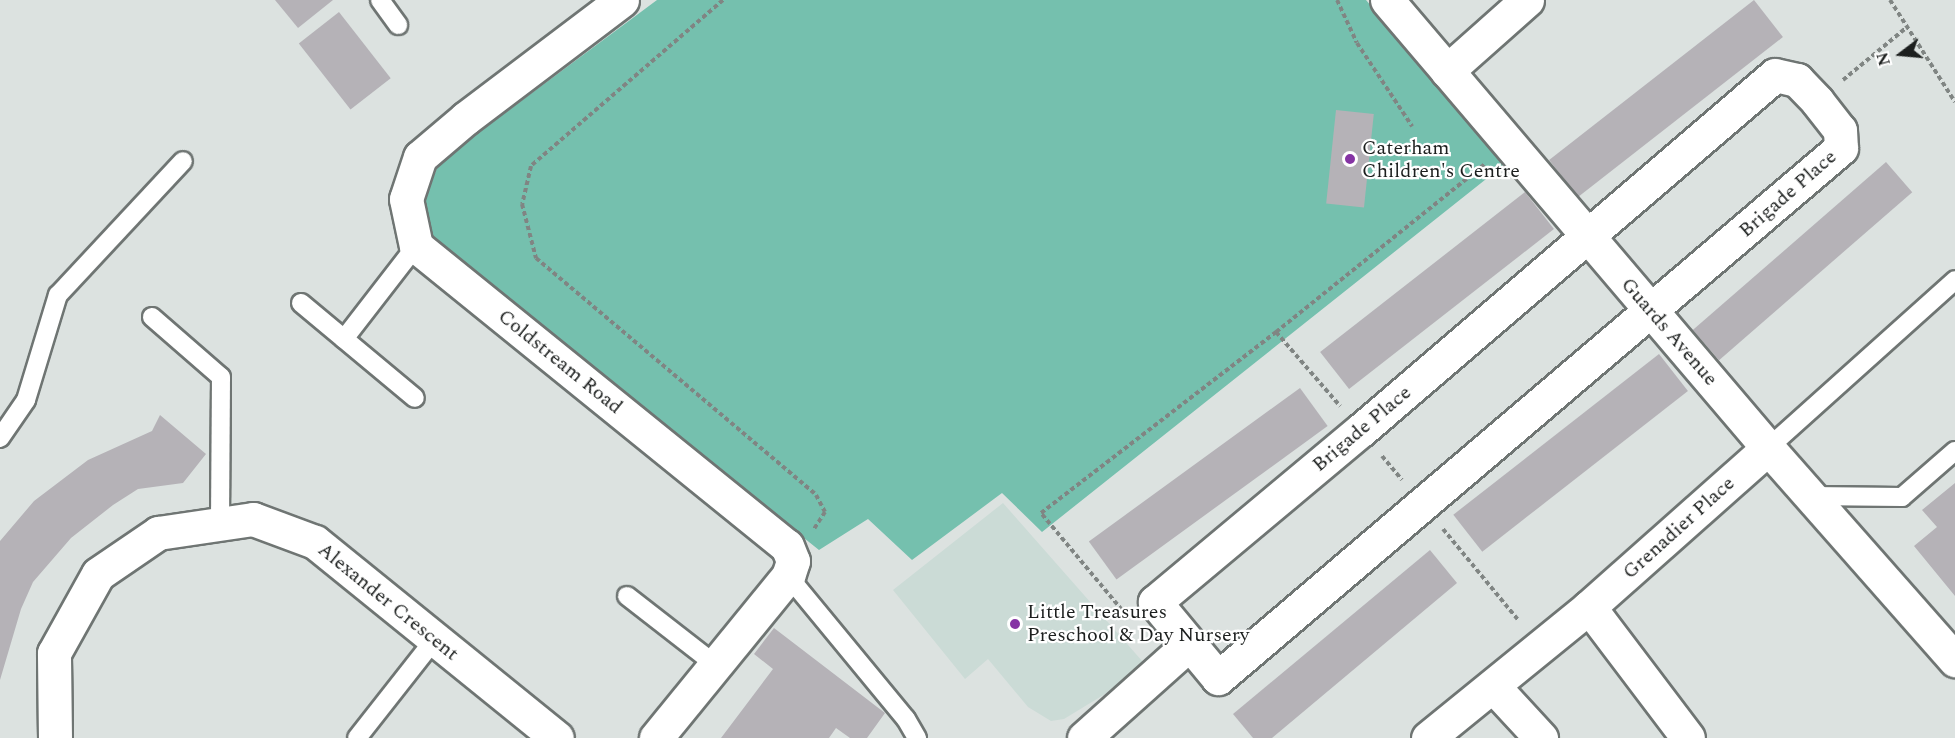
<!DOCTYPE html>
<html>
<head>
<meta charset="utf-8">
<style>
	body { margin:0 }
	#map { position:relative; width:1955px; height:738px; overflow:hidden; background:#dce2e0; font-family:Spectral,serif }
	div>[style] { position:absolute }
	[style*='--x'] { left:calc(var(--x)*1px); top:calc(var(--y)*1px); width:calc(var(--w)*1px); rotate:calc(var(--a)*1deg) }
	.built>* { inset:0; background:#cbdbd6 }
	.green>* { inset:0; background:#75c0ae }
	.building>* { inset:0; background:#b5b2b7; transform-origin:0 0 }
	.path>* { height:4px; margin-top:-2px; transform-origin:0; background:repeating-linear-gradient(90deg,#808583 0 4.5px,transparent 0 7.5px) }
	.roads { filter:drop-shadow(2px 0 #6f7573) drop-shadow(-2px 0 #6f7573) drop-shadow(0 2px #6f7573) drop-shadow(0 -2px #6f7573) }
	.lane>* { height:18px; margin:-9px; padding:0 9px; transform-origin:9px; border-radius:9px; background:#fff }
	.street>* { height:33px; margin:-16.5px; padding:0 16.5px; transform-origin:16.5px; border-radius:16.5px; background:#fff }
	.dots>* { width:16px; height:16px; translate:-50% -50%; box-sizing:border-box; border:3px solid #fff; border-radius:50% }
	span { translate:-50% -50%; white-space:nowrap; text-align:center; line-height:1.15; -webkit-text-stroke:4.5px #fff; paint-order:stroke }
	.poi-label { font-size:20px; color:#1c1f1e }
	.left { translate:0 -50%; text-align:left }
	.street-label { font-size:20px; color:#1c1f1e }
	.north { position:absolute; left:1871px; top:24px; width:60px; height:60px; -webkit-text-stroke:4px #fff; paint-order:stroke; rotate:254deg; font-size:16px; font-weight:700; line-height:24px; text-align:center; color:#1c1f1e }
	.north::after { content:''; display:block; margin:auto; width:21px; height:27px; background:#1c1f1e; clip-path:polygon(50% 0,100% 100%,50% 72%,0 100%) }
</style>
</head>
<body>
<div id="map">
	<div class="built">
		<div style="clip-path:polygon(1003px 503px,1143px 662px,1105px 694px,1064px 719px,1051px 721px,1028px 707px,988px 659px,965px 679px,893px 590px)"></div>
	</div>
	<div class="green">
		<div style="clip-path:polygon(657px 0,1366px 0,1505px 164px,1042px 532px,1002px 493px,912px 560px,868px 519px,819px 550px,432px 241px,424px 201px,437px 168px,458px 148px)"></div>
	</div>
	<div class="building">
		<div style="clip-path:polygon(275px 0,333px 0,298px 28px)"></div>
		<div style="left:1754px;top:0;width:47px;height:260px;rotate:52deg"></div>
		<div style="left:339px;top:12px;width:84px;height:51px;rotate:52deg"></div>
		<div style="left:1336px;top:110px;width:38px;height:94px;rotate:6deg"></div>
		<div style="left:1886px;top:162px;width:40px;height:256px;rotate:49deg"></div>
		<div style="left:1525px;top:192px;width:47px;height:260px;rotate:52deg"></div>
		<div style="left:1659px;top:354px;width:47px;height:261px;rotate:52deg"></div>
		<div style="left:1300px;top:388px;width:47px;height:261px;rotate:54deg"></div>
		<div style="clip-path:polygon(160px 415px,206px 454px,183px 483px,138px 489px,113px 505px,71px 538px,33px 582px,21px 609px,0 680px,0 541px,34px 501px,88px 460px,152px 431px)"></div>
		<div style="clip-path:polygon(1955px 483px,1955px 596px,1914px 546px,1937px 527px,1922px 510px)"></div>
		<div style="clip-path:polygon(1430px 550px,1457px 583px,1272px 738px,1253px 738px,1233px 714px)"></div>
		<div style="clip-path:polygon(774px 628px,885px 713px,867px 738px,850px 738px,836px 728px,829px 738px,721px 738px,773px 669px,754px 654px)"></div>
	</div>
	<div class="path">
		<div style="--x:723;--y:0;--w:254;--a:139.2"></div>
		<div style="--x:531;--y:166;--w:39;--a:103"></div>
		<div style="--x:522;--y:204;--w:56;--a:75.5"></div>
		<div style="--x:536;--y:258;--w:367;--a:40.2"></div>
		<div style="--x:816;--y:495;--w:19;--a:62"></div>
		<div style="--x:825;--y:512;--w:20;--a:123"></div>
		<div style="--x:1337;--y:0;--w:47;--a:65.1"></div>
		<div style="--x:1357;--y:43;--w:100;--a:56.5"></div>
		<div style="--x:1890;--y:0;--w:121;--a:57.5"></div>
		<div style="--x:1843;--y:80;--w:83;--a:-39.6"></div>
		<div style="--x:1276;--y:332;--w:98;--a:49.1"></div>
		<div style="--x:1382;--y:456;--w:31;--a:50"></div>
		<div style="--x:1443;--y:529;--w:119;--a:50.4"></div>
		<div style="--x:1122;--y:610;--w:126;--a:-129.9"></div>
		<div style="--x:1041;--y:513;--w:297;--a:-37.6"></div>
		<div style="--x:1276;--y:332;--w:268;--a:-38.8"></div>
	</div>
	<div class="roads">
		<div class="lane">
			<div style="--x:380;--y:0;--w:31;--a:54"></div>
			<div style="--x:301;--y:303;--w:148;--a:39.8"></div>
			<div style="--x:152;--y:317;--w:91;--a:41"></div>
			<div style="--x:221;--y:377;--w:147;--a:90.4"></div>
			<div style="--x:344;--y:339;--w:118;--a:-52.3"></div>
			<div style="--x:0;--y:438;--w:46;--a:-55.6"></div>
			<div style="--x:26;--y:400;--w:110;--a:-73.1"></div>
			<div style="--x:58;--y:295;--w:183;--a:-47"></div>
			<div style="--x:1768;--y:448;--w:251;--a:-41.9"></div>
			<div style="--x:1810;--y:496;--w:92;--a:0.6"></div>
			<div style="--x:1902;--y:497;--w:70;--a:-41"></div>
			<div style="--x:788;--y:576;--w:185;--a:50.5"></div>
			<div style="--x:906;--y:719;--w:22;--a:60"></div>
			<div style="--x:627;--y:596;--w:113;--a:37.8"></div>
			<div style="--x:357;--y:738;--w:126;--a:-51.8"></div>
		</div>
		<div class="street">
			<div style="--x:622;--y:0;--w:196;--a:142.9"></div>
			<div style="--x:466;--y:118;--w:60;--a:139.7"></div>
			<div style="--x:420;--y:157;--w:44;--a:108.4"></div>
			<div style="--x:406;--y:199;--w:48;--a:78"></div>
			<div style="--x:416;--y:246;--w:477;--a:39"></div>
			<div style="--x:787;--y:546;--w:16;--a:68"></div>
			<div style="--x:793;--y:561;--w:16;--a:108"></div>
			<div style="--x:788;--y:576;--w:209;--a:129.2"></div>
			<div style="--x:1387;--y:0;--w:588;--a:49.62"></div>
			<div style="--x:1768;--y:448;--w:283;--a:48.6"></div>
			<div style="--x:1447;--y:71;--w:107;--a:-41.6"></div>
			<div style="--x:1775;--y:75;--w:23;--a:13"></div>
			<div style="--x:1797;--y:80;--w:29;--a:46"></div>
			<div style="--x:1817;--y:101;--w:37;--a:52"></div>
			<div style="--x:1840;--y:130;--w:18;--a:87"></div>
			<div style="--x:1841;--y:148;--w:818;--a:139.61"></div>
			<div style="--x:1218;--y:678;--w:99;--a:-129.7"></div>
			<div style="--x:1155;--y:602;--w:268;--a:-39.9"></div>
			<div style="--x:1361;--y:430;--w:545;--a:-40.61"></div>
			<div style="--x:1589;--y:607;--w:164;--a:52.9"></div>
			<div style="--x:1493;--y:686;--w:71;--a:47.3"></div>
			<div style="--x:55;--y:738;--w:85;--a:-90.7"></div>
			<div style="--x:54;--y:653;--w:90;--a:-60.9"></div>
			<div style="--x:98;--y:574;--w:73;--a:-34.3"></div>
			<div style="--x:158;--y:533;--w:96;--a:-8.4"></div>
			<div style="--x:253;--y:519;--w:66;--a:20.4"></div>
			<div style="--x:315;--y:542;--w:311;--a:39"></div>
			<div style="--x:1084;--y:738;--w:141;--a:-41.8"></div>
			<div style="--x:1428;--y:738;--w:208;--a:-39.1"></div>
			<div style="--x:1589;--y:607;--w:239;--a:-41.6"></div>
		</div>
	</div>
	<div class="dots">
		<div style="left:1350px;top:159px;background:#8534a4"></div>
		<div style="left:1015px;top:624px;background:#8534a4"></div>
	</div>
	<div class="poi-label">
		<span class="left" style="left:1362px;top:160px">Caterham<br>Children's Centre</span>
		<span class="left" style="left:1027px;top:624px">Little Treasures<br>Preschool &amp; Day Nursery</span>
	</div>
	<div class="street-label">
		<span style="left:1788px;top:194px;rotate:-41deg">Brigade Place</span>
		<span style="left:1669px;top:332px;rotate:49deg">Guards Avenue</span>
		<span style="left:560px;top:362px;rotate:39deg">Coldstream Road</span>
		<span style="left:1362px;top:429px;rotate:-40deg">Brigade Place</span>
		<span style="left:1679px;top:528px;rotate:-42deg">Grenadier Place</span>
		<span style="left:388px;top:602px;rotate:39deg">Alexander Crescent</span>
	</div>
	<div class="north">N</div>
</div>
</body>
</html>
